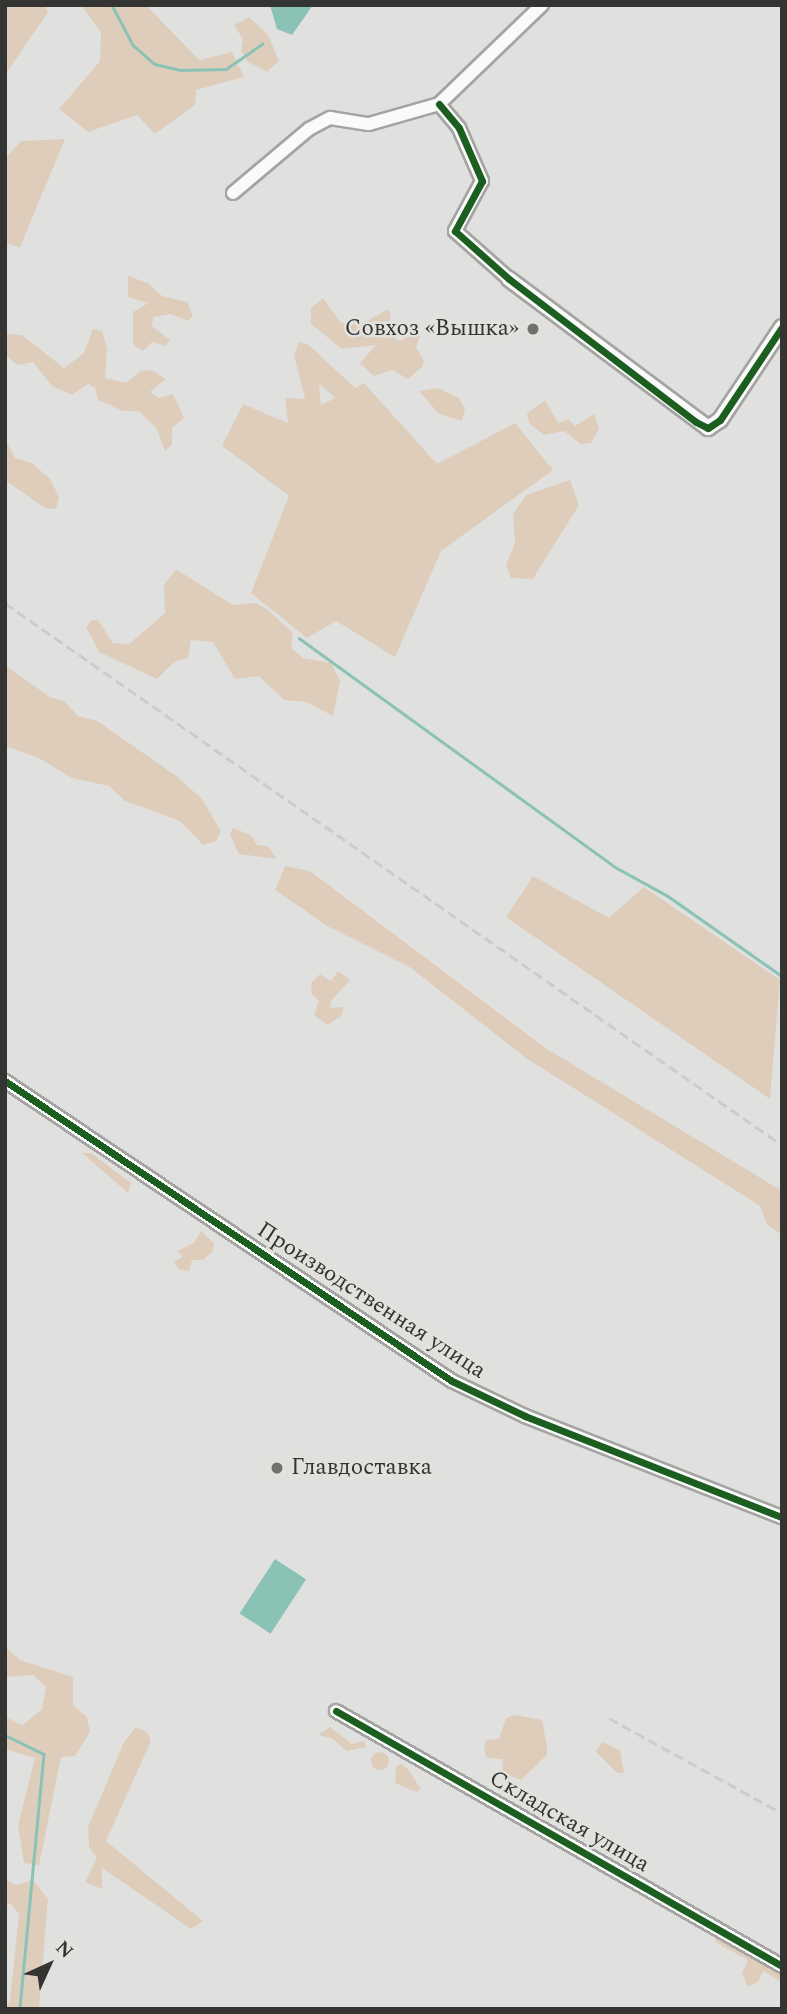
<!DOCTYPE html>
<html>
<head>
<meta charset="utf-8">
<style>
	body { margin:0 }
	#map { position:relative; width:787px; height:2014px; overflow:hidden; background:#e0e1df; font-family:Spectral,serif }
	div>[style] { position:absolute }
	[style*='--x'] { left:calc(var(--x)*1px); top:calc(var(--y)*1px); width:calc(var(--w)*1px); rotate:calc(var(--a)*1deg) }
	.green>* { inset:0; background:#dfcdbc }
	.round { border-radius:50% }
	.water>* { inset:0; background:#8ac2b6; transform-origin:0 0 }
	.stream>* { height:2.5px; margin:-1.25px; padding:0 1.25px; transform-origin:1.25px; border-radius:1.25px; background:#8ac2b6 }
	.roads { filter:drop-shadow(2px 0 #a4a4a3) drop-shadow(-2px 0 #a4a4a3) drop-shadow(0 2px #a4a4a3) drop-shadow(0 -2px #a4a4a3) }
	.minor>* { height:12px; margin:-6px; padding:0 6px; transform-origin:6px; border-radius:6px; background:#fafafa }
	.tertiary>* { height:14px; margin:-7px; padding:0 7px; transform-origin:7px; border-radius:7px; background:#fafafa }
	.rail>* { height:2.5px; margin-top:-1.25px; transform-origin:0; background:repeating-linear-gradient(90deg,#cccccb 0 10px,transparent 0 15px) }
	.cycleway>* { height:7px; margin:-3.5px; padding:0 3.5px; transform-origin:3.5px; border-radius:3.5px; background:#1b5e20 }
	.dots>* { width:19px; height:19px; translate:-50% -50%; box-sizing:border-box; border:4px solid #e1e2de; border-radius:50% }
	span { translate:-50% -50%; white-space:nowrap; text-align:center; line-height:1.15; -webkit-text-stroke:5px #e1e2de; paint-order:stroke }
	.poi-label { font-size:23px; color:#343433 }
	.right { translate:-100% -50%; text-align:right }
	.left { translate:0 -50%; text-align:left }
	.street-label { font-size:23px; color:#343433 }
	.frame { position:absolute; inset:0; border:7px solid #343433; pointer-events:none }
	.north { position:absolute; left:14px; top:1930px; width:70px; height:70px; -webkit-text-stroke:5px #e1e2de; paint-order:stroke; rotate:45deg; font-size:19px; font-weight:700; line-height:28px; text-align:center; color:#343433 }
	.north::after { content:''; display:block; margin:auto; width:24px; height:32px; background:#343433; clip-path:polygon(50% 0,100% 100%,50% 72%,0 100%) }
</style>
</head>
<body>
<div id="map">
	<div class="green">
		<div style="clip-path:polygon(5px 5px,45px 5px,48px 12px,5px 75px)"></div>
		<div style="clip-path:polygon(81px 5px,146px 5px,199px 60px,232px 52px,244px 77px,196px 90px,195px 105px,155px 134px,137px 115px,88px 132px,59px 109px,100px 61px,101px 33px)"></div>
		<div style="clip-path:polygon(249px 17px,268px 35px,279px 61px,267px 72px,248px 62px,241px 51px,243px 39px,234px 25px)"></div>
		<div style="clip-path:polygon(65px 139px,20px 247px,11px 245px,5px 240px,5px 159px,21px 141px)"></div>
		<div style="clip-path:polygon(128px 276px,148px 283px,162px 296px,187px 302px,193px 316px,188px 321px,171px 314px,153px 317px,152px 326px,170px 340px,166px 346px,152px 342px,143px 351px,133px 344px,133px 312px,148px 303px,128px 297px)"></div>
		<div style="clip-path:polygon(323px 298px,341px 323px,360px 325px,388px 309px,391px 314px,386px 333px,399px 341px,416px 333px,420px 336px,416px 347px,424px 361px,421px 368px,408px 379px,392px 370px,374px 376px,360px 363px,376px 345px,342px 349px,311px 324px,311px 308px)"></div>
		<div style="clip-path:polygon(93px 329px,102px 331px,107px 349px,105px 378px,126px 383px,140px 371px,152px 370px,166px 379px,150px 392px,159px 398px,173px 394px,184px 418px,172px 428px,172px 445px,165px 451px,157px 429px,139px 411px,123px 411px,98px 400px,95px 388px,88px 384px,72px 395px,52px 386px,33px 362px,18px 365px,5px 355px,5px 334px,22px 335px,64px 368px,84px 353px)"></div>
		<div style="clip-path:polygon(evenodd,299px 342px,309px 345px,355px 388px,364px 383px,437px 464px,515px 423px,553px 470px,441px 551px,395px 657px,336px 621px,307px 638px,251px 593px,289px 496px,222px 446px,243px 404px,288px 423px,285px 398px,305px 399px,294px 355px,299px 342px,319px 384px,320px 384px,335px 398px,321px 405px,319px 384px)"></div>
		<div style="clip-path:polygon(439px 388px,459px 398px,465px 409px,462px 421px,439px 414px,419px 391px)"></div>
		<div style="clip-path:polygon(545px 400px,558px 423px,568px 419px,575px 426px,594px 414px,599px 429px,591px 443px,581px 444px,564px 431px,544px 435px,529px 423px,527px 413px)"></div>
		<div style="clip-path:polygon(5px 439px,15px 458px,32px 463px,50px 479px,59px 497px,56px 509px,45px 508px,5px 480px)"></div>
		<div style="clip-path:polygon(570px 480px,579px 505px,533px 579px,511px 578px,506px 565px,515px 543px,513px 514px,526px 495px)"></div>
		<div style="clip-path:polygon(176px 569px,233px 605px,256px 603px,268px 610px,293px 633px,291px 648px,303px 658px,331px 663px,340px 681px,333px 716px,306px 702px,284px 700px,259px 676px,235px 679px,213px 642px,191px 640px,188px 658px,174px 662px,157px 679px,99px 652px,86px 627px,92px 620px,98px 620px,113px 643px,129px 644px,165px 613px,164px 585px)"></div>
		<div style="clip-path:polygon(5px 665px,50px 697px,64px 701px,78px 716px,97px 721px,175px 775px,201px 798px,221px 831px,216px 841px,203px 845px,180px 821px,125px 801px,109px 786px,72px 778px,39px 758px,5px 746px)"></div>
		<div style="clip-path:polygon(233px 828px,251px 835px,257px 845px,268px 846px,277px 859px,239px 854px,230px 835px)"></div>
		<div style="clip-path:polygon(285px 866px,310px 871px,547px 1049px,782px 1191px,782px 1235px,767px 1225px,760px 1206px,526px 1058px,411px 968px,329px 927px,275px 890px)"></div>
		<div style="clip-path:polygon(533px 876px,609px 918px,644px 887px,780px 980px,770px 1099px,506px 917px)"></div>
		<div style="clip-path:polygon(338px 971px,350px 980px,331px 1001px,330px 1008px,344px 1007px,341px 1016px,327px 1025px,314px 1015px,319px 1001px,312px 994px,311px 983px,320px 974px,331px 981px)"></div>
		<div style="clip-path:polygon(82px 1153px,91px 1153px,131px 1183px,128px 1193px)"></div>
		<div style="clip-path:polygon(201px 1231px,214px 1243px,213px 1251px,203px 1260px,192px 1260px,189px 1271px,180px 1270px,173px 1262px,183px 1257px,177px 1251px,194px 1243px)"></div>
		<div style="clip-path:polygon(5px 1647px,20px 1660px,73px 1677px,73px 1705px,87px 1717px,90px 1732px,75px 1756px,61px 1757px,39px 1865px,24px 1863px,18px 1825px,35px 1758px,5px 1749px,5px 1717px,23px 1725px,42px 1709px,46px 1687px,33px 1675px,5px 1677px)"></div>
		<div style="clip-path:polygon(515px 1715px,542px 1720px,547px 1747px,547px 1755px,521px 1780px,502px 1773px,503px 1759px,487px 1758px,484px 1750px,486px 1740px,499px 1739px,506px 1718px)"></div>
		<div style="clip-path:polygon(136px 1727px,147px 1732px,151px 1741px,106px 1841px,203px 1921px,191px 1929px,102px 1868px,102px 1889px,85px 1882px,97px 1858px,89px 1847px,88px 1827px,124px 1742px)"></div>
		<div style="clip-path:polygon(330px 1727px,352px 1744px,364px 1741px,366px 1747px,347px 1751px,331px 1738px,318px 1735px)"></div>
		<div style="clip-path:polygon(602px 1742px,620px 1750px,624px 1773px,617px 1773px,596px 1752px)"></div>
		<div class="round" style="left:371px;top:1752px;width:18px;height:18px"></div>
		<div style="clip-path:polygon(401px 1764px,407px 1768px,421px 1789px,416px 1792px,395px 1783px,396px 1767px)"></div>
		<div style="clip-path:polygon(5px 1879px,16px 1885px,33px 1880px,48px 1899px,39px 2009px,5px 2009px,10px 2000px,19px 1914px,10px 1903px,5px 1907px)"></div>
		<div style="clip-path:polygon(716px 1937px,782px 1971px,782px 1982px,763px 1971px,758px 1982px,748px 1987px,742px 1973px,748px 1960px,715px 1942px)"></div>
	</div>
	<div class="water">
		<div style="clip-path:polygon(270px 5px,313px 5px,292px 35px,277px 29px)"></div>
		<div style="left:275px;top:1559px;width:37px;height:65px;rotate:33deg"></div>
	</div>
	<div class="stream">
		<div style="--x:112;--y:5;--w:45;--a:62.3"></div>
		<div style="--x:133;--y:45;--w:29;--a:41"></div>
		<div style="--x:155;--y:64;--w:26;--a:13"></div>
		<div style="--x:180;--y:70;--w:46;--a:-1.2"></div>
		<div style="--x:226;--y:69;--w:44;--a:-34.8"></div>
		<div style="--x:299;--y:638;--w:392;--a:35.9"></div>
		<div style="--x:617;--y:868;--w:58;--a:28.8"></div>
		<div style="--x:668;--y:896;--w:139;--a:35.1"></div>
		<div style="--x:5;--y:1735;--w:43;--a:26"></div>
		<div style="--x:44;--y:1754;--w:256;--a:95.4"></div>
	</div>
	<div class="roads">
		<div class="minor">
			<div style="--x:439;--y:104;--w:31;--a:50"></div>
			<div style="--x:459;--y:128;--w:58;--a:66.5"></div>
			<div style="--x:482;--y:181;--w:57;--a:118.4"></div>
			<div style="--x:455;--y:231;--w:72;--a:41.6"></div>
			<div style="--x:233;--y:193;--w:99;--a:-40.1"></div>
			<div style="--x:309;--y:129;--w:24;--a:-28"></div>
			<div style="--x:330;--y:118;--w:39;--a:9"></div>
			<div style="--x:369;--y:124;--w:73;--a:-15.9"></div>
			<div style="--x:439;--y:104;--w:143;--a:-43.9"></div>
			<div style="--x:5;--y:1081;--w:538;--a:33.87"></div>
			<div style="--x:452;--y:1381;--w:81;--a:25.6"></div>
			<div style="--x:525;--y:1416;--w:276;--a:21.5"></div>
			<div style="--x:336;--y:1711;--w:514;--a:29.76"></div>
		</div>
		<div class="tertiary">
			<div style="--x:509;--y:279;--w:249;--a:36.8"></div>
			<div style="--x:708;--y:428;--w:14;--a:-34"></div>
			<div style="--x:720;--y:420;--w:112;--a:-56.3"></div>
		</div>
	</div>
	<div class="rail">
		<div style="--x:5;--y:603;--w:947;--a:34.9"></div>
		<div style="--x:609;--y:1718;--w:197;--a:28.8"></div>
	</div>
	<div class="cycleway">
		<div style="--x:439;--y:104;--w:31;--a:50"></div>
		<div style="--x:459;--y:128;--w:58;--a:66.5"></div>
		<div style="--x:482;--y:181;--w:57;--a:118.4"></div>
		<div style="--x:455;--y:231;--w:72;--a:41.6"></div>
		<div style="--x:509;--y:279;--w:235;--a:37.4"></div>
		<div style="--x:696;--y:422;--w:13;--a:27"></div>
		<div style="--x:708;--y:428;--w:14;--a:-34"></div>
		<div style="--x:720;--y:420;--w:112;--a:-56.3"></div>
		<div style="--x:5;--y:1081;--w:538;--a:33.87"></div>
		<div style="--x:452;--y:1381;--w:81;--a:25.6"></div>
		<div style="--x:525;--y:1416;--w:276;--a:21.5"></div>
		<div style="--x:336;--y:1711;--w:514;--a:29.76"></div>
	</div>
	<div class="dots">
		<div style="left:533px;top:329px;background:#70716f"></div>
		<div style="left:277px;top:1468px;background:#70716f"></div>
	</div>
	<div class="poi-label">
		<span class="right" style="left:519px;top:329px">Совхоз «Вышка»</span>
		<span class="left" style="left:291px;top:1468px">Главдоставка</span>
	</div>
	<div class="street-label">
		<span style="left:371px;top:1301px;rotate:33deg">Производственная улица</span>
		<span style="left:569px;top:1822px;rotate:30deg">Складская улица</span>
	</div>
	<div class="frame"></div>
	<div class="north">N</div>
</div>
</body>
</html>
